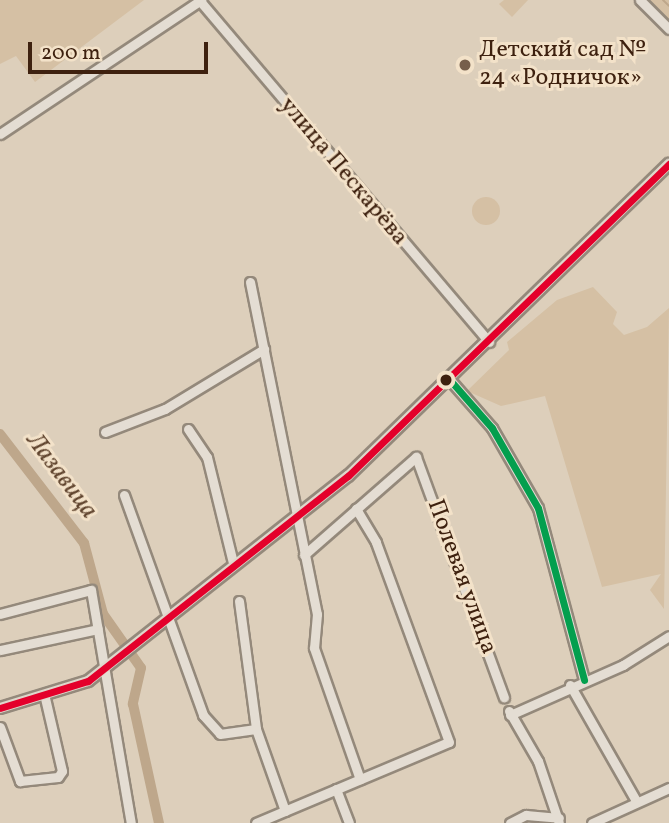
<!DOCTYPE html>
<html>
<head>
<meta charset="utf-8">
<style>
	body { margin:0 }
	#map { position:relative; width:669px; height:823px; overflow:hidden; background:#ddcfbb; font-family:Vollkorn,serif }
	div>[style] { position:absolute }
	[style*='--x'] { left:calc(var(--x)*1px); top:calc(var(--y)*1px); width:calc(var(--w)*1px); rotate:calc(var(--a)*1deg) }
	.green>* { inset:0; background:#d5c0a4 }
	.round { border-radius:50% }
	.stream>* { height:2px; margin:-1px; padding:0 1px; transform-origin:1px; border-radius:1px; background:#bea78b }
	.river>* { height:10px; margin:-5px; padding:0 5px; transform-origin:5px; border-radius:5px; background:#bea78b }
	.roads { filter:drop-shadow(2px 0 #94897b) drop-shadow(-2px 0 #94897b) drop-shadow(0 2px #94897b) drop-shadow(0 -2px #94897b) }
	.minor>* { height:9px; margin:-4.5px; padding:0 4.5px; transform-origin:4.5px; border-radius:4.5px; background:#e4ddd3 }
	.major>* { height:10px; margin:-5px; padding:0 5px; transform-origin:5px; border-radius:5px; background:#dfd7cb }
	.bus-1>* { height:7px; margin:-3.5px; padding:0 3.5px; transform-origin:3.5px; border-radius:3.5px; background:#e4002b }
	.bus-2>* { height:7px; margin:-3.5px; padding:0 3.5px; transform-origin:3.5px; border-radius:3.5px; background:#039f4e }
	.dots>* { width:19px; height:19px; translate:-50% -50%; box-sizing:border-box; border:4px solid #f3e2c9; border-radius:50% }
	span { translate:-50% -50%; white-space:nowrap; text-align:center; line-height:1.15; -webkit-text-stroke:6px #f3e2c9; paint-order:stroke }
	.poi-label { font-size:24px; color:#3e210f }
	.left { translate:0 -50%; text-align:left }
	.street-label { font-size:24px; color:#3e210f }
	.water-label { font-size:26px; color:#60442e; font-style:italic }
	.scale { position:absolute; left:28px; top:42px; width:180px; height:32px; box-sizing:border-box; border:4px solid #3e210f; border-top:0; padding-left:9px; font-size:21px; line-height:24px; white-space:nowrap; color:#3e210f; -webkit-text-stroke:5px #f3e2c9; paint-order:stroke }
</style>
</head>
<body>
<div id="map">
	<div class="green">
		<div style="clip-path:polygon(0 0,144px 0,35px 82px,16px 56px,0 64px)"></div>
		<div style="clip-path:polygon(504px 0,528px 0,512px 17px,499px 4px)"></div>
		<div style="clip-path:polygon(645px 0,669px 0,669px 23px)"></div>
		<div class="round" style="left:472px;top:197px;width:28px;height:28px"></div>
		<div style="clip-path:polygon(593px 287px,617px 312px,613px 324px,624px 335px,647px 327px,669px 308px,664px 609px,650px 590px,661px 574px,602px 587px,545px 396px,501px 406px,467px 391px,509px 350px,507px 342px,557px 300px)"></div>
	</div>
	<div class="stream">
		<div style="--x:663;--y:0;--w:8;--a:45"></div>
	</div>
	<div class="river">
		<div style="--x:0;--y:434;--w:138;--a:52.4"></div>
		<div style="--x:84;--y:543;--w:73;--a:75"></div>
		<div style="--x:103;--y:614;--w:66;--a:54.9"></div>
		<div style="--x:141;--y:668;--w:37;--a:103"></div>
		<div style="--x:133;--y:704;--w:122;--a:77.7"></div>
	</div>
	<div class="roads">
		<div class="minor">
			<div style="--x:640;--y:0;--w:41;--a:45"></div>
			<div style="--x:200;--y:1;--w:447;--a:49.7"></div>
			<div style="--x:0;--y:134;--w:242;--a:-33.7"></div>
			<div style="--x:250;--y:282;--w:339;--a:78.6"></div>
			<div style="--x:317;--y:614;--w:34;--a:95"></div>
			<div style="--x:314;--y:648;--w:139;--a:70.7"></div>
			<div style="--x:450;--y:380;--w:64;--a:48.8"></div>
			<div style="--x:492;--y:428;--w:92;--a:60.1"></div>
			<div style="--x:538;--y:508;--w:178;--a:75"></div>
			<div style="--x:188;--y:429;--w:34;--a:56"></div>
			<div style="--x:207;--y:457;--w:109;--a:76.2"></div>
			<div style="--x:105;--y:432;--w:64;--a:-21"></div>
			<div style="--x:165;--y:409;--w:116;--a:-31.2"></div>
			<div style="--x:124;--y:495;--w:234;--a:70.2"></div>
			<div style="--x:203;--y:715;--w:25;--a:48"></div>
			<div style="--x:220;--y:734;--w:36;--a:-8"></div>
			<div style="--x:304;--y:555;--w:149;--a:-41.2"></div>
			<div style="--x:416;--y:457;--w:256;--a:69.9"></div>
			<div style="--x:239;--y:601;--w:129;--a:82.4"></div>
			<div style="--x:256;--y:729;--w:87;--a:70.5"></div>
			<div style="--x:0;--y:614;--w:94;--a:-14.8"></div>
			<div style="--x:91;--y:590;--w:236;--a:80.3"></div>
			<div style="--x:0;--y:650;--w:100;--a:-12.1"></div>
			<div style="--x:570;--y:685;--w:131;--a:60.3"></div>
			<div style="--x:509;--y:711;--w:58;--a:59.9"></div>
			<div style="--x:538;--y:761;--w:65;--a:71.3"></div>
			<div style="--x:510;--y:715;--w:124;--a:-23.9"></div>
			<div style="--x:623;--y:665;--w:54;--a:-32.2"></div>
			<div style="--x:0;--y:727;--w:58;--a:69.7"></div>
			<div style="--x:20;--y:781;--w:38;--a:-6"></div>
			<div style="--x:58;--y:777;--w:7;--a:-56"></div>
			<div style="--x:62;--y:771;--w:75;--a:-103.1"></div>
			<div style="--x:336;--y:789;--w:36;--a:69"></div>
			<div style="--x:256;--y:823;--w:209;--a:-22.8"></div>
			<div style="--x:449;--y:742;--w:213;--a:-110.1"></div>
			<div style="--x:376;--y:542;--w:39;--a:-121"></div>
			<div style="--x:510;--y:823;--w:18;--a:-27"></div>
			<div style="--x:526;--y:815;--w:33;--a:5"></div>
			<div style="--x:592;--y:823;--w:85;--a:-24.4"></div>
		</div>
		<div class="major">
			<div style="--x:0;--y:708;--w:92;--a:-17.1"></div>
			<div style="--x:88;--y:681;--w:331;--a:-38.3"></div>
			<div style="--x:348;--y:476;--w:448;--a:-44.2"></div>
		</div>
	</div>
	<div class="bus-1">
		<div style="--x:0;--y:708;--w:92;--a:-17.1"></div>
		<div style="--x:88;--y:681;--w:331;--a:-38.3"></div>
		<div style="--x:348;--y:476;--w:448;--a:-44.2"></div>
	</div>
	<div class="bus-2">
		<div style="--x:450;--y:380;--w:64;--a:48.8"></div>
		<div style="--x:492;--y:428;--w:92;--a:60.1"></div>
		<div style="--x:538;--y:508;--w:178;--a:75"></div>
	</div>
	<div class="dots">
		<div style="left:465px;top:65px;background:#765e4b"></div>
		<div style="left:446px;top:380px;background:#3e210f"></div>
	</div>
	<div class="poi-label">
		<span class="left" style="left:479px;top:65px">Детский сад №<br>24 «Родничок»</span>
	</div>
	<div class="street-label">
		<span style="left:343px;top:172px;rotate:50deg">улица Пескарёва</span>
		<span style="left:461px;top:577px;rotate:70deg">Полевая улица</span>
	</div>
	<div class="water-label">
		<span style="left:61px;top:476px;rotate:53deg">Лазавица</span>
	</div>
	<div class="scale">200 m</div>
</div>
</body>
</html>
